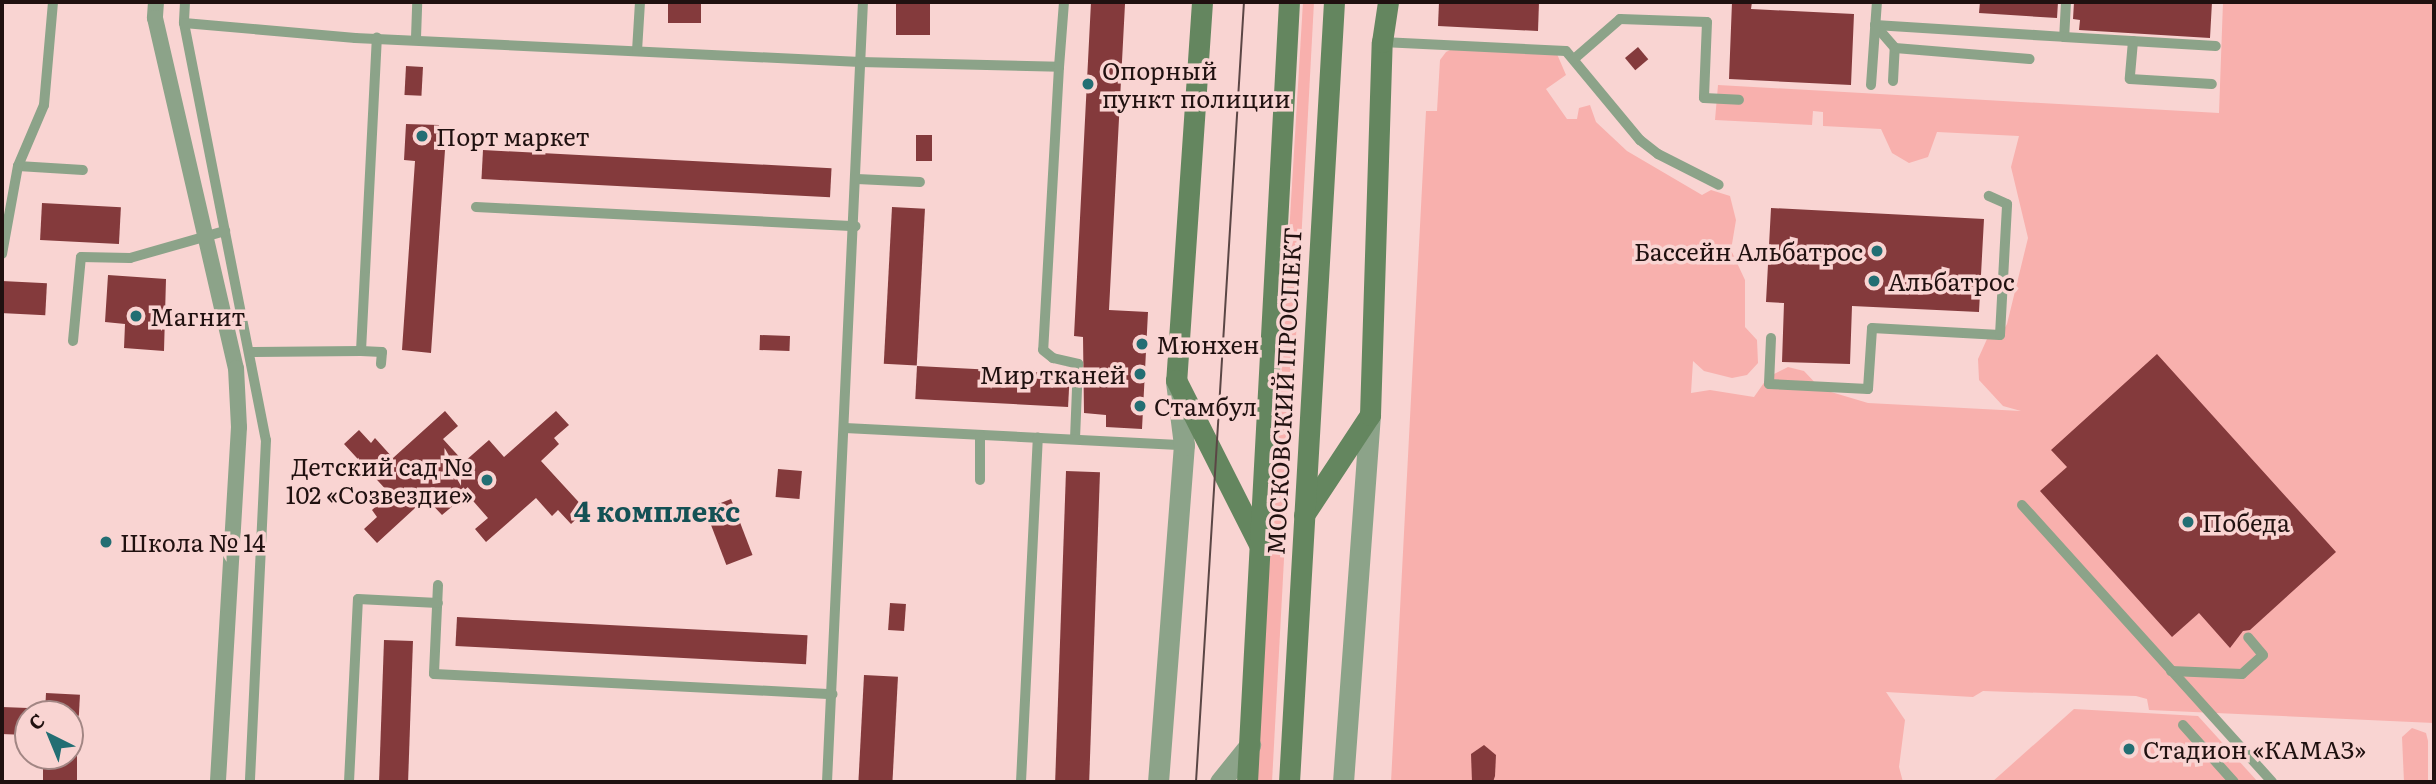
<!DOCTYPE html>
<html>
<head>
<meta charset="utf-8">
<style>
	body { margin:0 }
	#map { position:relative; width:2436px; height:784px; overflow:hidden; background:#f9d4d2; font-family:Literata,serif }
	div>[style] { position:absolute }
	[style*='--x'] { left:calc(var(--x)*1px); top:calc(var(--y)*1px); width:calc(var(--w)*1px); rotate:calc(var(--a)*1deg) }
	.green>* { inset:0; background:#f8b0ad }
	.building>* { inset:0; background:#843a3c; transform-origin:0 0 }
	.service>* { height:10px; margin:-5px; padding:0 5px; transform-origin:5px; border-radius:5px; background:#8ca389 }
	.pedestrian>* { height:16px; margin:-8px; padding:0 8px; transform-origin:8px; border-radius:8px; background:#8ca389 }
	.minor>* { height:21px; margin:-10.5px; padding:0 10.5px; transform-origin:10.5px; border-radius:10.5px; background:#8ca389 }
	.secondary>* { height:21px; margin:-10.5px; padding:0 10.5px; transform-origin:10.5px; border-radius:10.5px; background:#64865f }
	.tram>* { height:2px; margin:-1px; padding:0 1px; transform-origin:1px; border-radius:1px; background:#5b4645 }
	.dots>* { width:19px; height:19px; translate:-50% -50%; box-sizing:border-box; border:4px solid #f9d4d2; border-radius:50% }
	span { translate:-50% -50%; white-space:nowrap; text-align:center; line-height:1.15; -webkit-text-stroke:7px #f9d4d2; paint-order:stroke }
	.poi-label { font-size:24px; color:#201110 }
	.left { translate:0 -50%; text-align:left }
	.right { translate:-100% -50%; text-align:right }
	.street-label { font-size:24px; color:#201110 }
	.quarter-label { font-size:28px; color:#145155; font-weight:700 }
	.frame { position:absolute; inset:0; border:4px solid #201110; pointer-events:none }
	.north { position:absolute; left:14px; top:700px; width:70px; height:70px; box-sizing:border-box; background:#f9d4d2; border:2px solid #a28684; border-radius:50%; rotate:317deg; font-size:19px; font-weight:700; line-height:28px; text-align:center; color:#201110 }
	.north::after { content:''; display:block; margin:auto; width:24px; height:32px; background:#236e73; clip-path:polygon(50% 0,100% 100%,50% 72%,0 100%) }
</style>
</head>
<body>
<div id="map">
	<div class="green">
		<div style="clip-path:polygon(1303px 2px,1314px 2px,1272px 782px,1256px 782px)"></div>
		<div style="clip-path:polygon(2223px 2px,2434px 2px,2434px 723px,2149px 710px,2147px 699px,2136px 696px,1983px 691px,1973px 697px,1886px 692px,1905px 720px,1899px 767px,1903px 782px,1391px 782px,1426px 111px,1437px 111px,1440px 60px,1446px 52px,1456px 47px,1557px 54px,1566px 75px,1546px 89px,1567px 119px,1577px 119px,1579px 108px,1590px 105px,1596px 122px,1627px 151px,1702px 195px,1711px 190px,1730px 196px,1736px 220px,1731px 250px,1745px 280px,1745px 327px,1757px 340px,1758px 363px,1747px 375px,1732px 378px,1704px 371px,1693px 361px,1691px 393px,1710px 390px,1754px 397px,1768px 377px,1788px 367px,1804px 371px,1821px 389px,1868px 403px,2021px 411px,2003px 406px,1979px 380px,1978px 359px,1987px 339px,2000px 336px,2007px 324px,2028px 238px,2011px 167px,2019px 136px,1937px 132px,1928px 157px,1909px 163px,1892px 153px,1881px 129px,1823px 126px,1823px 112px,1813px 111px,1812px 125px,1715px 120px,1718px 85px,2219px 113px)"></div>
		<div style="clip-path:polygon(2074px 709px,2198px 716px,2258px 782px,1992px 782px)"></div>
		<div style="clip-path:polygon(2412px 728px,2426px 733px,2428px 741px,2428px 782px,2404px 782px,2402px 737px)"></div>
	</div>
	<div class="building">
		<div style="left:668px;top:2px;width:33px;height:21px"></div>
		<div style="left:896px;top:2px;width:34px;height:33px"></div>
		<div style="clip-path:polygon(1091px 2px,1125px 4px,1109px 310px,1148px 312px,1142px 429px,1106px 427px,1106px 415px,1084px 413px,1083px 337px,1074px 336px)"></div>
		<div style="clip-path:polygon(1439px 2px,1539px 2px,1538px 31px,1438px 26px)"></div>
		<div style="clip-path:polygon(1732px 2px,1752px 2px,1751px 9px,1854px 14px,1851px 85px,1729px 79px)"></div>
		<div style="clip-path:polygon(1980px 2px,2058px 2px,2057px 18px,1979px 13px)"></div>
		<div style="clip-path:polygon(2074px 2px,2212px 2px,2210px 38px,2079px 30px,2080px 20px,2073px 19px)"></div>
		<div style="left:1638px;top:47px;width:16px;height:17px;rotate:50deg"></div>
		<div style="left:406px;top:66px;width:17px;height:29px;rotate:3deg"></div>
		<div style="clip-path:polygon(406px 124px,439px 125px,438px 150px,445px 150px,431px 353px,402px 350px,415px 161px,404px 160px)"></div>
		<div style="left:916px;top:135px;width:16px;height:26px"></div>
		<div style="left:483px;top:150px;width:349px;height:29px;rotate:3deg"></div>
		<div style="left:42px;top:203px;width:79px;height:37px;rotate:3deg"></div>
		<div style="left:892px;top:207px;width:33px;height:157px;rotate:3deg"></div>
		<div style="clip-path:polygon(1771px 208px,1984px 219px,1979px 312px,1852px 306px,1850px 364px,1782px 362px,1784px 303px,1766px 302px)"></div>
		<div style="clip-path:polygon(108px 275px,166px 279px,164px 351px,124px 348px,125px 324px,105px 322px)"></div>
		<div style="left:2px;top:281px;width:45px;height:32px;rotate:3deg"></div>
		<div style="left:760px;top:335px;width:30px;height:15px;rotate:2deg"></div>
		<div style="clip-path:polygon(2157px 354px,2336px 552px,2250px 630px,2243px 631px,2230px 648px,2199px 613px,2172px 637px,2040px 491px,2067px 467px,2051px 450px)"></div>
		<div style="left:917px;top:366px;width:153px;height:33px;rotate:3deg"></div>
		<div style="clip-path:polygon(445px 411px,458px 426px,443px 439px,464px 462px,489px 440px,504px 457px,556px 411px,569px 425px,554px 438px,559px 444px,541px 461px,586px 510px,571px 524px,558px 510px,552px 516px,536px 498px,486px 542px,475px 529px,488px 518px,467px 494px,442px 515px,426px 498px,377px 543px,364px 529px,377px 517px,372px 510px,390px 494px,344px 444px,359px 430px,371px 443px,375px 438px,393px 458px)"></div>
		<div style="left:778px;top:469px;width:24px;height:28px;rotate:5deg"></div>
		<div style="left:1066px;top:471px;width:34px;height:311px;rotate:2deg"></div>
		<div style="left:731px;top:499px;width:60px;height:28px;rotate:69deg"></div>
		<div style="left:890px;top:603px;width:16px;height:27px;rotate:4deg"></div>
		<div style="left:457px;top:617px;width:351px;height:29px;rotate:3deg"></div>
		<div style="left:384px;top:640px;width:29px;height:142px;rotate:2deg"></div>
		<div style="left:864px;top:675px;width:34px;height:107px;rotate:3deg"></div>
		<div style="left:46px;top:693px;width:34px;height:21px;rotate:3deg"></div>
		<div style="left:2px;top:707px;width:26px;height:27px;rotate:2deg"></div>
		<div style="clip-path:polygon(1484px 745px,1496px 755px,1495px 776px,1493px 782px,1472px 782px,1471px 754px)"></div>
		<div style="left:43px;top:756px;width:34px;height:26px"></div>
	</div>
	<div class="service">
		<div style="--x:185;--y:2;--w:21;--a:93"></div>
		<div style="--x:184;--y:23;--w:425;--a:78.9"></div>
		<div style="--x:266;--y:440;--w:342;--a:92.7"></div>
		<div style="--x:2066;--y:2;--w:35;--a:93"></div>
		<div style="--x:2064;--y:37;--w:152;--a:3.4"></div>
		<div style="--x:184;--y:23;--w:172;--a:5"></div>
		<div style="--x:355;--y:38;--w:506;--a:2.72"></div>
		<div style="--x:860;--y:62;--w:199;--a:1.4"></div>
		<div style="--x:1059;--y:67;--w:283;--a:93.2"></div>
		<div style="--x:1043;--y:350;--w:13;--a:39"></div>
		<div style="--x:1053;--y:358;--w:26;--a:13"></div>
		<div style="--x:1078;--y:364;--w:75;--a:92.3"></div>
		<div style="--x:1875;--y:25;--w:189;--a:3.6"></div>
		<div style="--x:1875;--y:25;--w:30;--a:49"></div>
		<div style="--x:416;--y:38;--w:36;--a:-88"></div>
		<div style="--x:2133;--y:41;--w:38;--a:95"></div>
		<div style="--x:2130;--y:79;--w:82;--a:3.5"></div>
		<div style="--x:1382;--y:42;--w:184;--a:2.8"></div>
		<div style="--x:1566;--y:51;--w:116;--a:50.3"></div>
		<div style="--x:1640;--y:140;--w:23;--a:38"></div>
		<div style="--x:1658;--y:154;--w:68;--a:26.9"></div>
		<div style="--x:637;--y:51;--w:49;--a:-86.5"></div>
		<div style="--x:1574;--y:59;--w:61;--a:-41"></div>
		<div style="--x:1620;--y:19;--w:87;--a:2"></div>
		<div style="--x:1707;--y:22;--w:76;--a:92.3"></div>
		<div style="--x:1704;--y:98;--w:35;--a:3"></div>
		<div style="--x:1059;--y:67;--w:65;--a:-85.6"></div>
		<div style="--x:1893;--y:81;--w:33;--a:-87"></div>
		<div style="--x:1895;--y:48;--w:135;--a:4.7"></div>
		<div style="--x:1871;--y:85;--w:83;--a:-85.9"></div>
		<div style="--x:18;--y:166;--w:65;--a:3.5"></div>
		<div style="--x:857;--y:179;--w:63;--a:2.7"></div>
		<div style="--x:476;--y:207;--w:380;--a:2.9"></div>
		<div style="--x:2;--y:254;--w:89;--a:-79.7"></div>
		<div style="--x:18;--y:166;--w:66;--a:-66.9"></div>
		<div style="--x:44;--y:105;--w:103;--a:-85"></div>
		<div style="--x:1771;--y:338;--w:46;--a:92.5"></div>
		<div style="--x:1769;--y:384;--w:99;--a:2.9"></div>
		<div style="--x:1868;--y:389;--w:61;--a:-86.2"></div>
		<div style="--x:1872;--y:328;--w:128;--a:3.1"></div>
		<div style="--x:2000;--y:335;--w:131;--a:-86.9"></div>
		<div style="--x:2007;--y:204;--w:20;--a:-156"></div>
		<div style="--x:73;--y:341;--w:84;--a:-84.6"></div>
		<div style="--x:81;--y:257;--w:49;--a:1.2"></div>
		<div style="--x:130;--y:258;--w:99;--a:-15.9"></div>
		<div style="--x:361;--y:351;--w:21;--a:3"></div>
		<div style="--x:382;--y:352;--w:12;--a:95"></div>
		<div style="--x:252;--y:352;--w:109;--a:-0.5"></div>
		<div style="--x:361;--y:351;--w:314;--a:-87.1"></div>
		<div style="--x:845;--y:428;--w:339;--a:2.9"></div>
		<div style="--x:980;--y:480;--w:45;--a:-90"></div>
		<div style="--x:2022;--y:505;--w:373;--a:47.9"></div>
		<div style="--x:438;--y:585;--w:89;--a:92.6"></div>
		<div style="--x:434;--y:674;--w:399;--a:2.9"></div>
		<div style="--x:2171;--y:671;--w:71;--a:2.4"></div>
		<div style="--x:2242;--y:674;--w:28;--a:-42"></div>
		<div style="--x:2263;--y:655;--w:23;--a:-130"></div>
		<div style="--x:2183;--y:725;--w:76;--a:48.2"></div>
		<div style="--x:349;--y:782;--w:183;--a:-87.2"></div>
		<div style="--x:358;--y:599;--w:80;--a:2.9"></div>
		<div style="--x:827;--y:782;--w:781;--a:-87.36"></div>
		<div style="--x:1021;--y:782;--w:345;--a:-87.2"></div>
	</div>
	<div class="pedestrian">
		<div style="--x:156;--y:2;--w:16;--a:94"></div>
		<div style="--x:155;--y:18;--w:359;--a:77"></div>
		<div style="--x:236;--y:368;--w:59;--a:87.1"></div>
		<div style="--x:239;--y:427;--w:356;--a:93.4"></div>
	</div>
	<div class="minor">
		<div style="--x:1158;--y:782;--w:338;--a:-85.6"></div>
		<div style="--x:1184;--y:445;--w:64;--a:-97.2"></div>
		<div style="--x:1220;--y:782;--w:48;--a:-51"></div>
		<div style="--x:1343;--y:782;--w:368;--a:-85.8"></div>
	</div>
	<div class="secondary">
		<div style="--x:1202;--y:2;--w:379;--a:93.9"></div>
		<div style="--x:1176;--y:380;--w:186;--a:63.2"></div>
		<div style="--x:1304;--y:515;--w:120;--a:-56.6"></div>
		<div style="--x:1370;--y:415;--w:373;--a:-88.2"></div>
		<div style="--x:1382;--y:42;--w:40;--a:-81.5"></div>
		<div style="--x:1247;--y:782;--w:781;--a:-86.92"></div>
		<div style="--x:1289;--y:782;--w:781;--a:-86.7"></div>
	</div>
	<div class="tram">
		<div style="--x:1196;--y:782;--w:781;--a:-86.48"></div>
	</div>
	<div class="dots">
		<div style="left:1088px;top:84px;background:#236e73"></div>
		<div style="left:422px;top:136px;background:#236e73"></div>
		<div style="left:1877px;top:251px;background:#236e73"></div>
		<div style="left:1874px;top:281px;background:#236e73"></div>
		<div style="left:136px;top:316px;background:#236e73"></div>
		<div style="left:1142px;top:344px;background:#236e73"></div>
		<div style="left:1140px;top:374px;background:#236e73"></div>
		<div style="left:1140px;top:406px;background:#236e73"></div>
		<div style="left:487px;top:480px;background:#236e73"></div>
		<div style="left:2188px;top:522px;background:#236e73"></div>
		<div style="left:106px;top:542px;background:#236e73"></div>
		<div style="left:2129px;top:749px;background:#236e73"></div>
	</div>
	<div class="poi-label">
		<span class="left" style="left:1102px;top:84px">Опорный<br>пункт полиции</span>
		<span class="left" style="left:436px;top:136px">Порт маркет</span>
		<span class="right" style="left:1863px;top:251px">Бассейн Альбатрос</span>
		<span class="left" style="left:1888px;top:281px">Альбатрос</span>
		<span class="left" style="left:150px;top:316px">Магнит</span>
		<span class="left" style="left:1156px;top:344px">Мюнхен</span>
		<span class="right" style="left:1126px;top:374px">Мир тканей</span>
		<span class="left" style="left:1154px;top:406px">Стамбул</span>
		<span class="right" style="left:473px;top:480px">Детский сад №<br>102 «Созвездие»</span>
		<span class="left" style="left:2202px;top:522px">Победа</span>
		<span class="left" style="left:120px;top:542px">Школа № 14</span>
		<span class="left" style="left:2143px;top:749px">Стадион «КАМАЗ»</span>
	</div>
	<div class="street-label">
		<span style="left:1283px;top:391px;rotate:-87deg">МОСКОВСКИЙ ПРОСПЕКТ</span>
	</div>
	<div class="quarter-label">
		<span style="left:657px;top:510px">4 комплекс</span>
	</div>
	<div class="frame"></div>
	<div class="north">С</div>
</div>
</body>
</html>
